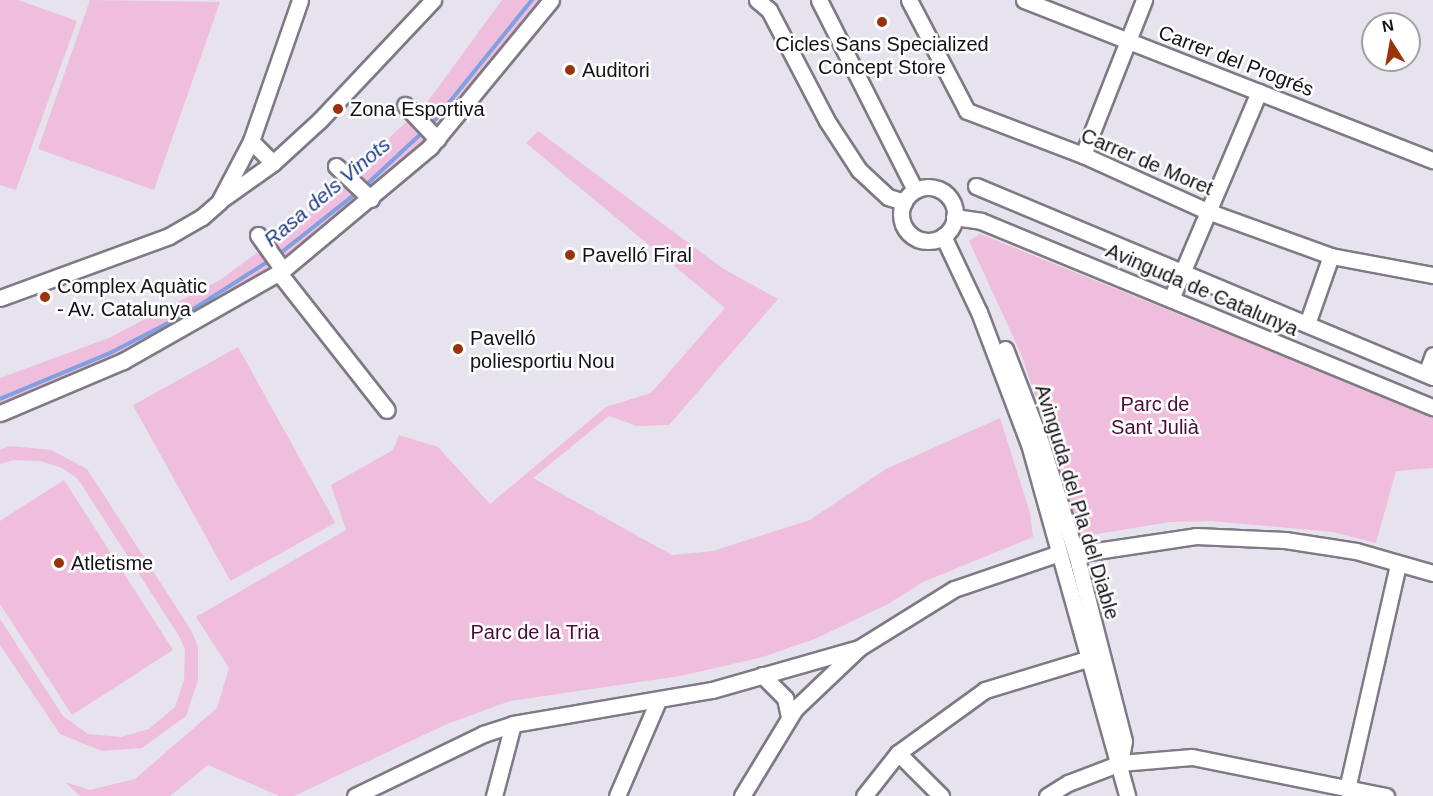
<!DOCTYPE html>
<html>
<head>
<meta charset="utf-8">
<style>
	body { margin:0 }
	#map { position:relative; width:1433px; height:796px; overflow:hidden; background:#e6e2ee; font-family:Arial,sans-serif }
	div>[style] { position:absolute }
	[style*='--x'] { left:calc(var(--x)*1px); top:calc(var(--y)*1px); width:calc(var(--w)*1px); rotate:calc(var(--a)*1deg) }
	.green>* { inset:0; background:#eebedc; transform-origin:0 0 }
	.stream>* { height:4px; margin:-2px; padding:0 2px; transform-origin:2px; border-radius:2px; background:#81a0e2 }
	.roads { filter:drop-shadow(2px 0 #7e7a85) drop-shadow(-2px 0 #7e7a85) drop-shadow(0 2px #7e7a85) drop-shadow(0 -2px #7e7a85) }
	.minor>* { height:15px; margin:-7.5px; padding:0 7.5px; transform-origin:7.5px; border-radius:7.5px; background:#fff }
	.minor>.ring { margin:-7.5px; padding:0; box-sizing:content-box; background:none; border:15px solid #fff; border-radius:50% }
	.dots>* { width:16px; height:16px; translate:-50% -50%; box-sizing:border-box; border:3px solid #fff; border-radius:50% }
	span { translate:-50% -50%; white-space:nowrap; text-align:center; line-height:1.15; -webkit-text-stroke:5px #fff; paint-order:stroke }
	.poi-label { font-size:20px; color:#141216 }
	.left { translate:0 -50%; text-align:left }
	.street-label { font-size:20px; color:#141216 }
	.park-label { font-size:20px; color:#4a0c3a }
	.water-label { font-size:21px; color:#1e3c88; font-style:italic }
	.north { position:absolute; left:1361px; top:12px; width:60px; height:60px; box-sizing:border-box; background:#fff; border:2px solid #a1a0a2; border-radius:50%; rotate:349deg; font-size:16px; font-weight:700; line-height:24px; text-align:center; color:#141216 }
	.north::after { content:''; display:block; margin:auto; width:21px; height:27px; background:#9a330c; clip-path:polygon(50% 0,100% 100%,50% 72%,0 100%) }
</style>
</head>
<body>
<div id="map">
	<div class="green">
		<div style="clip-path:polygon(0 0,18px 0,77px 21px,16px 190px,0 185px)"></div>
		<div style="clip-path:polygon(90px 0,220px 2px,154px 190px,38px 149px)"></div>
		<div style="clip-path:polygon(502px 0,541px 0,443px 122px,346px 212px,259px 276px,157px 337px,0 410px,0 378px,109px 338px,220px 280px,292px 227px,426px 104px)"></div>
		<div style="clip-path:polygon(538px 131px,722px 268px,778px 299px,669px 425px,637px 426px,609px 416px,533px 478px,672px 555px,713px 551px,810px 520px,886px 469px,1000px 418px,1030px 513px,1033px 537px,923px 582px,888px 604px,817px 638px,763px 657px,680px 676px,510px 701px,447px 724px,294px 796px,279px 796px,208px 765px,170px 796px,80px 796px,65px 782px,90px 790px,135px 779px,217px 708px,229px 668px,196px 617px,346px 530px,331px 485px,393px 450px,399px 435px,438px 447px,490px 504px,606px 407px,651px 393px,725px 308px,526px 143px)"></div>
		<div style="clip-path:polygon(980px 234px,1433px 417px,1433px 468px,1396px 471px,1376px 543px,1333px 532px,1210px 521px,1170px 522px,1091px 535px,1080px 533px,1022px 356px,969px 241px)"></div>
		<div style="left:238px;top:347px;width:201px;height:120px;rotate:61deg"></div>
		<div style="clip-path:polygon(10px 446px,51px 450px,87px 469px,191px 630px,198px 647px,198px 680px,186px 716px,142px 748px,102px 751px,60px 734px,0 645px,0 619px,63px 716px,88px 734px,121px 737px,149px 729px,175px 707px,184px 680px,185px 649px,179px 636px,78px 479px,62px 468px,40px 461px,13px 460px,0 464px,0 450px)"></div>
		<div style="clip-path:polygon(64px 480px,173px 650px,72px 715px,0 604px,0 521px)"></div>
	</div>
	<div class="stream">
		<div style="--x:431;--y:125;--w:161;--a:-51.1"></div>
		<div style="--x:365;--y:186;--w:82;--a:-43"></div>
		<div style="--x:278;--y:255;--w:103;--a:-38.3"></div>
		<div style="--x:0;--y:399;--w:119;--a:-22.7"></div>
		<div style="--x:110;--y:353;--w:83;--a:-27.2"></div>
		<div style="--x:184;--y:315;--w:104;--a:-32.5"></div>
	</div>
	<div class="roads">
		<div class="minor">
			<div style="--x:757;--y:0;--w:16;--a:40"></div>
			<div style="--x:769;--y:10;--w:125;--a:62.4"></div>
			<div style="--x:827;--y:121;--w:59;--a:56.9"></div>
			<div style="--x:859;--y:170;--w:40;--a:43"></div>
			<div style="--x:888;--y:197;--w:17;--a:17"></div>
			<div style="--x:819;--y:0;--w:213;--a:63.2"></div>
			<div style="--x:909;--y:0;--w:125;--a:62.4"></div>
			<div style="--x:967;--y:111;--w:124;--a:20.8"></div>
			<div style="--x:1083;--y:155;--w:136;--a:24.3"></div>
			<div style="--x:1207;--y:211;--w:132;--a:19.9"></div>
			<div style="--x:1331;--y:256;--w:104;--a:10.6"></div>
			<div style="--x:1024;--y:0;--w:439;--a:21.4"></div>
			<div style="--x:405;--y:105;--w:47;--a:46.7"></div>
			<div style="--x:251;--y:141;--w:31;--a:45"></div>
			<div style="--x:1083;--y:155;--w:167;--a:-68.5"></div>
			<div style="--x:336;--y:166;--w:48;--a:43.3"></div>
			<div style="--x:976;--y:186;--w:495;--a:22.7"></div>
			<div class="ring" style="left:901px;top:187px;width:39px;height:39px"></div>
			<div style="--x:221;--y:200;--w:64;--a:-35.4"></div>
			<div style="--x:273;--y:163;--w:64;--a:-42.5"></div>
			<div style="--x:320;--y:120;--w:165;--a:-46.7"></div>
			<div style="--x:954;--y:217;--w:27;--a:8"></div>
			<div style="--x:981;--y:221;--w:489;--a:22.4"></div>
			<div style="--x:258;--y:235;--w:43;--a:54.5"></div>
			<div style="--x:943;--y:236;--w:84;--a:64.7"></div>
			<div style="--x:979;--y:312;--w:141;--a:69.3"></div>
			<div style="--x:1029;--y:444;--w:365;--a:74.4"></div>
			<div style="--x:279;--y:273;--w:174;--a:51.8"></div>
			<div style="--x:0;--y:298;--w:180;--a:-20.1"></div>
			<div style="--x:169;--y:236;--w:38;--a:-30"></div>
			<div style="--x:202;--y:217;--w:23;--a:-41"></div>
			<div style="--x:219;--y:202;--w:69;--a:-62.3"></div>
			<div style="--x:251;--y:141;--w:149;--a:-70.8"></div>
			<div style="--x:1171;--y:299;--w:225;--a:-67"></div>
			<div style="--x:1307;--y:324;--w:72;--a:-70.6"></div>
			<div style="--x:1005;--y:349;--w:94;--a:68.9"></div>
			<div style="--x:1039;--y:437;--w:123;--a:72.5"></div>
			<div style="--x:1076;--y:554;--w:193;--a:75.6"></div>
			<div style="--x:1124;--y:741;--w:22;--a:100"></div>
			<div style="--x:1426;--y:374;--w:20;--a:-70"></div>
			<div style="--x:0;--y:413;--w:134;--a:-22.9"></div>
			<div style="--x:123;--y:361;--w:184;--a:-29.6"></div>
			<div style="--x:283;--y:270;--w:192;--a:-39.9"></div>
			<div style="--x:430;--y:147;--w:190;--a:-50.5"></div>
			<div style="--x:1076;--y:554;--w:121;--a:-8.5"></div>
			<div style="--x:1196;--y:536;--w:89;--a:2.6"></div>
			<div style="--x:1285;--y:540;--w:72;--a:8.8"></div>
			<div style="--x:1356;--y:551;--w:80;--a:15.9"></div>
			<div style="--x:762;--y:675;--w:33;--a:45"></div>
			<div style="--x:785;--y:698;--w:19;--a:78"></div>
			<div style="--x:898;--y:753;--w:61;--a:45"></div>
			<div style="--x:1347;--y:789;--w:231;--a:-77.2"></div>
			<div style="--x:355;--y:796;--w:142;--a:-25.8"></div>
			<div style="--x:483;--y:734;--w:32;--a:-18"></div>
			<div style="--x:513;--y:724;--w:202;--a:-9.7"></div>
			<div style="--x:712;--y:690;--w:153;--a:-15.9"></div>
			<div style="--x:859;--y:648;--w:112;--a:-31.8"></div>
			<div style="--x:954;--y:589;--w:111;--a:-18.9"></div>
			<div style="--x:494;--y:796;--w:74;--a:-75.2"></div>
			<div style="--x:617;--y:796;--w:103;--a:-66.7"></div>
			<div style="--x:742;--y:796;--w:102;--a:-58.7"></div>
			<div style="--x:795;--y:709;--w:86;--a:-43.6"></div>
			<div style="--x:864;--y:796;--w:55;--a:-51.7"></div>
			<div style="--x:898;--y:753;--w:107;--a:-35.9"></div>
			<div style="--x:985;--y:690;--w:110;--a:-16.9"></div>
			<div style="--x:1047;--y:796;--w:25;--a:-32"></div>
			<div style="--x:1068;--y:783;--w:56;--a:-21"></div>
			<div style="--x:1120;--y:763;--w:72;--a:-4.8"></div>
			<div style="--x:1192;--y:757;--w:198;--a:11.4"></div>
		</div>
	</div>
	<div class="dots">
		<div style="left:882px;top:22px;background:#9a330c"></div>
		<div style="left:570px;top:70px;background:#9a330c"></div>
		<div style="left:338px;top:109px;background:#9a330c"></div>
		<div style="left:570px;top:255px;background:#9a330c"></div>
		<div style="left:45px;top:297px;background:#9a330c"></div>
		<div style="left:458px;top:349px;background:#9a330c"></div>
		<div style="left:59px;top:563px;background:#9a330c"></div>
	</div>
	<div class="poi-label">
		<span style="left:882px;top:56px">Cicles Sans Specialized<br>Concept Store</span>
		<span class="left" style="left:582px;top:70px">Auditori</span>
		<span class="left" style="left:350px;top:109px">Zona Esportiva</span>
		<span class="left" style="left:582px;top:255px">Pavelló Firal</span>
		<span class="left" style="left:57px;top:298px">Complex Aquàtic<br>- Av. Catalunya</span>
		<span class="left" style="left:470px;top:350px">Pavelló<br>poliesportiu Nou</span>
		<span class="left" style="left:71px;top:563px">Atletisme</span>
	</div>
	<div class="street-label">
		<span style="left:1236px;top:61px;rotate:21deg">Carrer del Progrés</span>
		<span style="left:1147px;top:162px;rotate:23deg">Carrer de Moret</span>
		<span style="left:1202px;top:290px;rotate:23deg">Avinguda de Catalunya</span>
		<span style="left:1077px;top:502px;rotate:73deg">Avinguda del Pla del Diable</span>
	</div>
	<div class="park-label">
		<span style="left:1155px;top:416px">Parc de<br>Sant Julià</span>
		<span style="left:535px;top:632px">Parc de la Tria</span>
	</div>
	<div class="water-label">
		<span style="left:327px;top:192px;rotate:-40deg">Rasa dels Vinots</span>
	</div>
	<div class="north">N</div>
</div>
</body>
</html>
